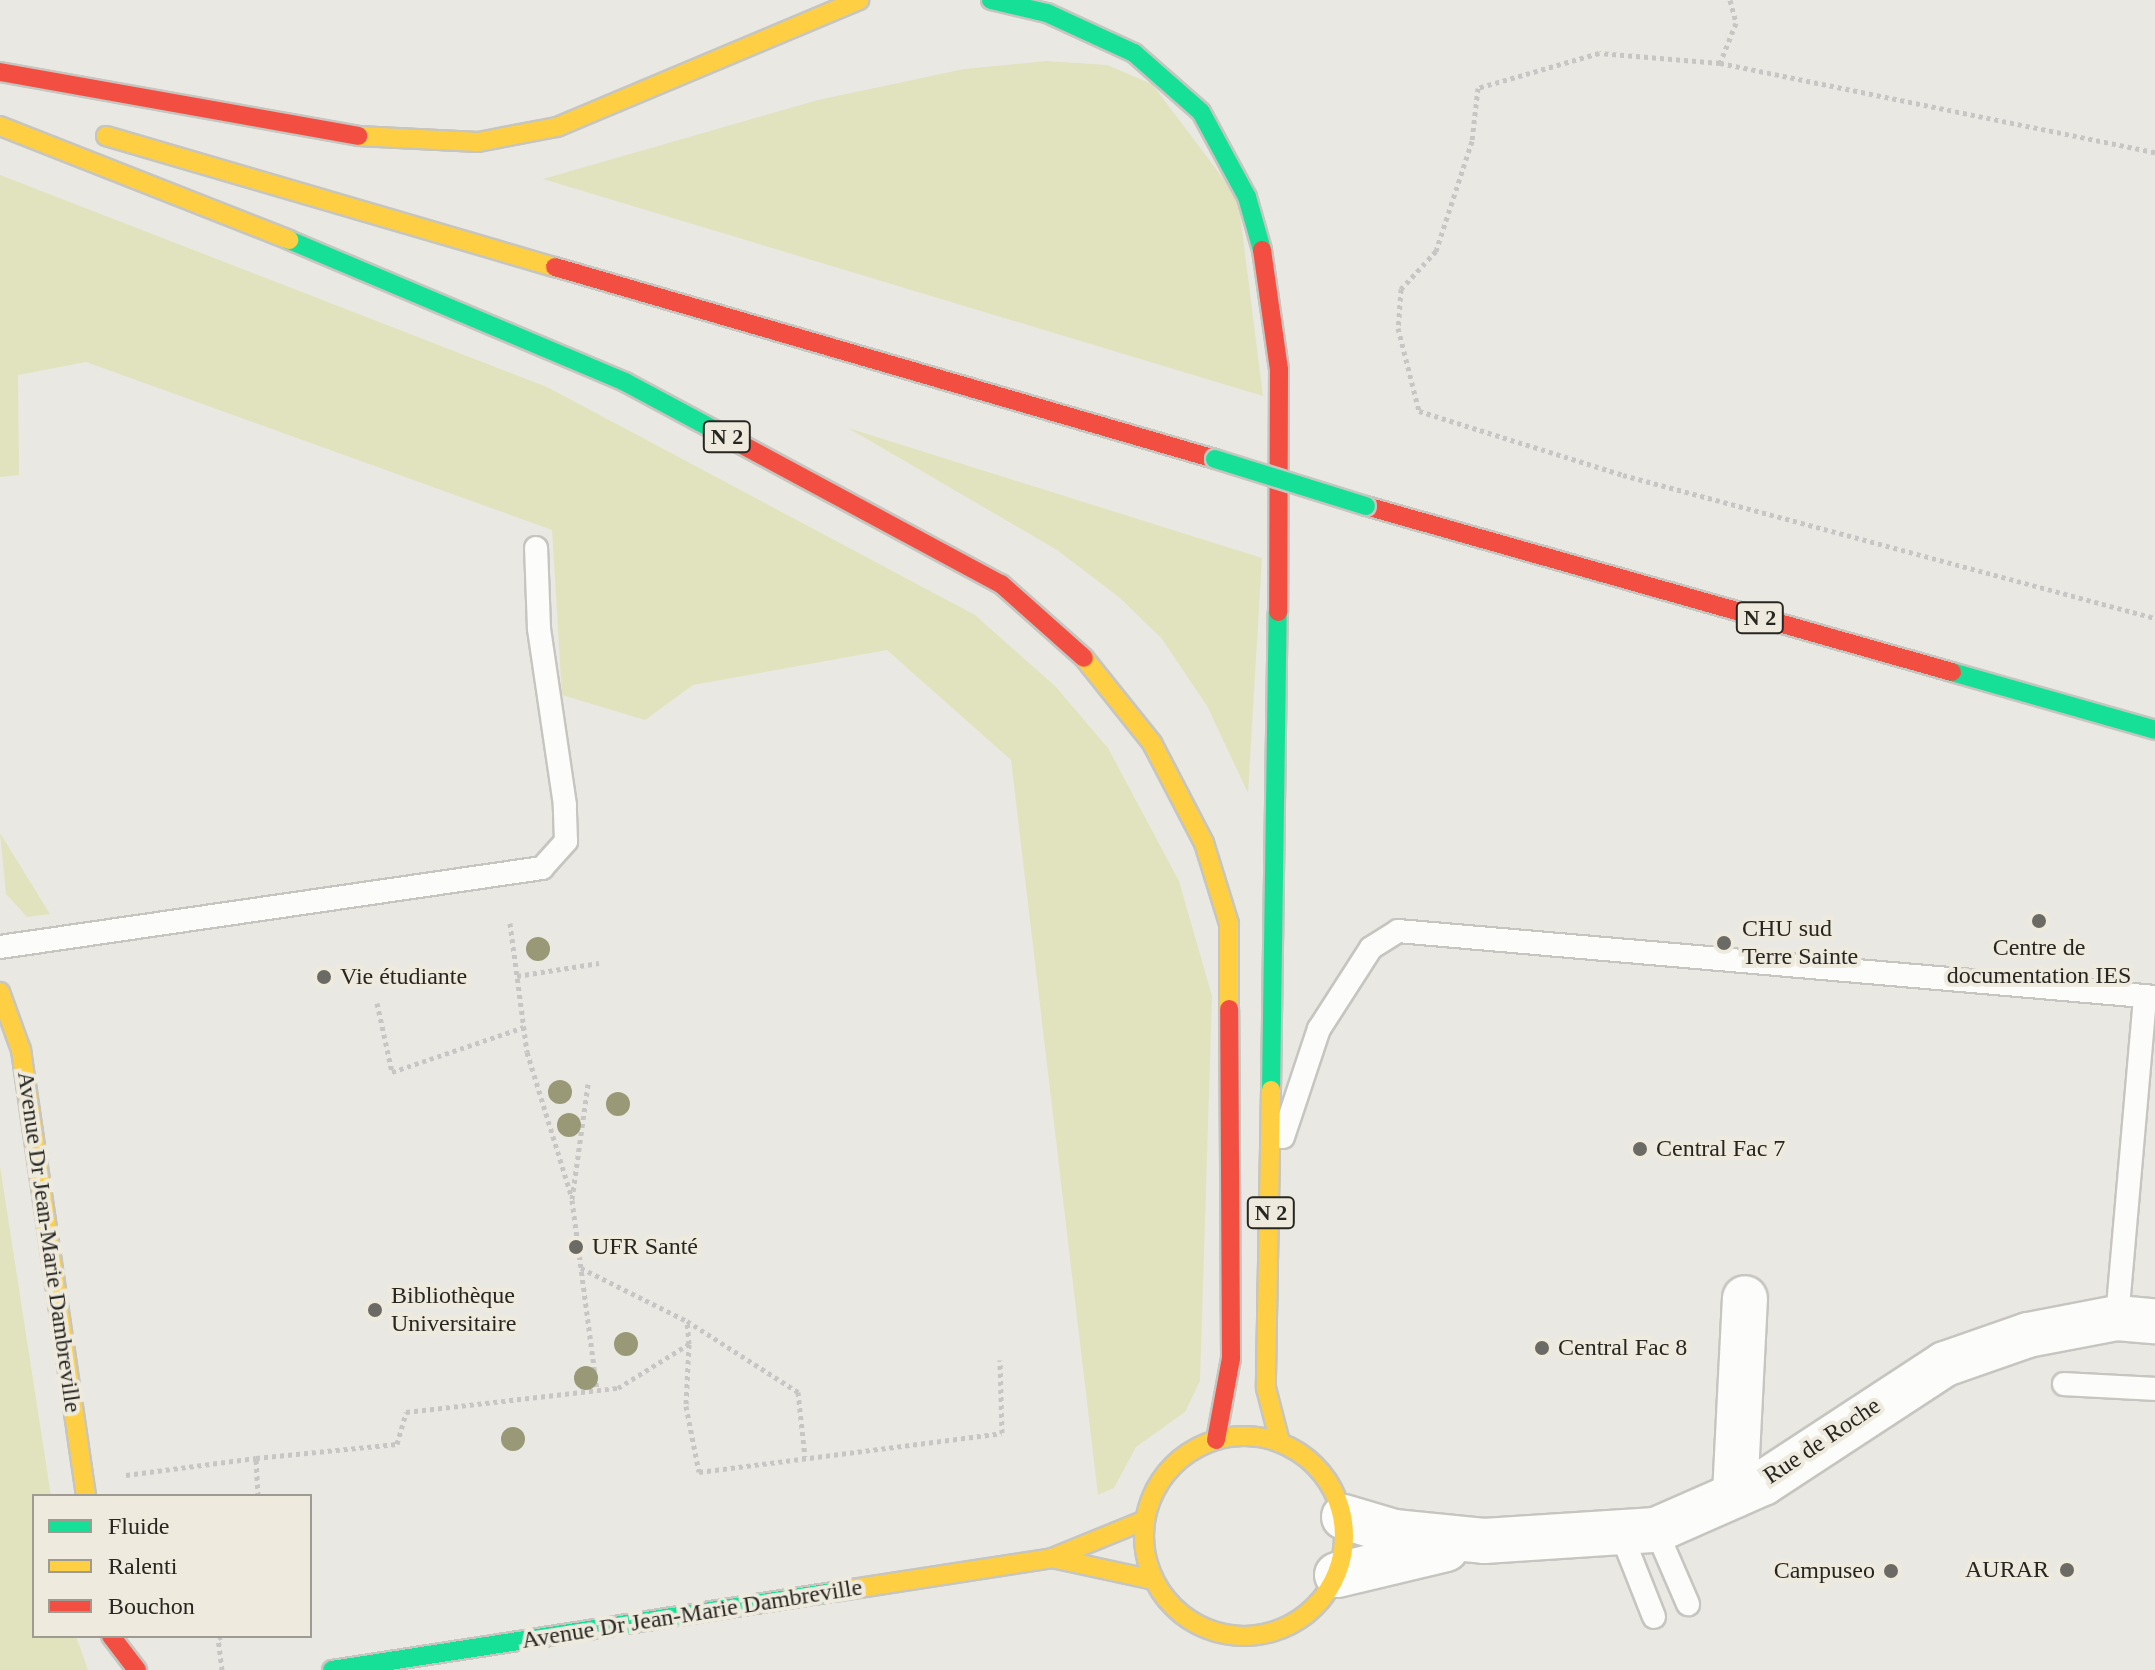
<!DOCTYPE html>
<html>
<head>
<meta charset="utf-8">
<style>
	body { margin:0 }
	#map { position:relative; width:2155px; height:1670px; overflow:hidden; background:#eae8e2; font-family:Georgia,serif }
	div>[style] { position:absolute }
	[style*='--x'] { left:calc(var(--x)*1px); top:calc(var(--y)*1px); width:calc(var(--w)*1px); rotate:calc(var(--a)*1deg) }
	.green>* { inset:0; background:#e1e3bf }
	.path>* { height:5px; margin-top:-2.5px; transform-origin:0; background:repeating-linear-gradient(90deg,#c7c6c5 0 4px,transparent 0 8px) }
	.roads { filter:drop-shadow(2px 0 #c6c5c0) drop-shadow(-2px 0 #c6c5c0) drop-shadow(0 2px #c6c5c0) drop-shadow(0 -2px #c6c5c0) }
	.lane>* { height:22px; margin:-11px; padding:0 11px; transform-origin:11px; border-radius:11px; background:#fcfcfb }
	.street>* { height:44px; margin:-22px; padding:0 22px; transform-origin:22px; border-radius:22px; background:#fcfcfb }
	.fast>* { height:18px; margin:-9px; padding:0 9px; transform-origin:9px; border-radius:9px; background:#16e098 }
	.slow>* { height:18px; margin:-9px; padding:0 9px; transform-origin:9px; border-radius:9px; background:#ffcf43 }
	.slow>.ring { margin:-9px; padding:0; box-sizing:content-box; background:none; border:18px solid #ffcf43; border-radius:50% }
	.jam>* { height:18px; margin:-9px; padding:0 9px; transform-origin:9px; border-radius:9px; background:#f24e42 }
	.bridges { filter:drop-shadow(2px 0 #c6c5c0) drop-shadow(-2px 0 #c6c5c0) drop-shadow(0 2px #c6c5c0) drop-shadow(0 -2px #c6c5c0) }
	.fast-bridge>* { height:18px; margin:-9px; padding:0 9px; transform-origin:9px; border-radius:9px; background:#16e098 }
	.trees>* { width:24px; height:24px; margin:-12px; border-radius:50%; background:#997 }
	.dots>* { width:22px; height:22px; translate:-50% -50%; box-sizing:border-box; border:4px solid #eeeade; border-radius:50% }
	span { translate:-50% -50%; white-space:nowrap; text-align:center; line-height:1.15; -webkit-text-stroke:8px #eeeade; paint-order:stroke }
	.shield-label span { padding:2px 6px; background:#eeeade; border:2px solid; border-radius:6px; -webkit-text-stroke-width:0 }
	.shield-label { font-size:22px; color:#272621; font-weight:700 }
	.poi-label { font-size:24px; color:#272621 }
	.left { translate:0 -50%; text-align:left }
	.right { translate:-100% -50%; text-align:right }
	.street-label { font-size:24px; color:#272621 }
	.legend { position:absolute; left:32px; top:1494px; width:280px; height:144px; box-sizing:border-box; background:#eeeade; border:2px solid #9e9c92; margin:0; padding:10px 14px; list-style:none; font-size:24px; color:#272621 }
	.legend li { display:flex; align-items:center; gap:16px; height:40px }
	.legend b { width:40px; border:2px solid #9e9c92 }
</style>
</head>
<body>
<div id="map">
	<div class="green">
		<div style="clip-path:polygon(1047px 61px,1107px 65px,1152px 84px,1238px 198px,1263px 396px,543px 179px,818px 100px,964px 69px)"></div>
		<div style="clip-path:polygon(0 175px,547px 387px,975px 615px,1055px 686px,1108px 748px,1179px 881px,1212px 996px,1200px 1381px,1185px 1412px,1136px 1447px,1114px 1488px,1098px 1495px,1011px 760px,887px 650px,693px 685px,645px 720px,562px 695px,552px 530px,86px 362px,18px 375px,19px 475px,0 477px)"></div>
		<div style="clip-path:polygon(848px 428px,1262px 558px,1248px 793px,1207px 706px,1162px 639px,1120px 598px,1057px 550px)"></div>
		<div style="clip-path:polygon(0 833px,50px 914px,27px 917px,6px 894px)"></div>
		<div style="clip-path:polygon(0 1166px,51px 1496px,34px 1496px,34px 1636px,76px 1636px,88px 1670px,0 1670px)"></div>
	</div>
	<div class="path">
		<div style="--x:1730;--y:0;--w:24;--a:75"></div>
		<div style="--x:1736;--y:23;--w:43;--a:111.8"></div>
		<div style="--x:1720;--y:63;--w:121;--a:-175.3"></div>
		<div style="--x:1599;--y:53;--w:126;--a:163.9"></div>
		<div style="--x:1478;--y:88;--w:53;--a:96.5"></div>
		<div style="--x:1472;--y:141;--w:116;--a:108.1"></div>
		<div style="--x:1436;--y:251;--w:52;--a:132.6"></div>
		<div style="--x:1401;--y:289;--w:39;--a:94"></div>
		<div style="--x:1398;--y:328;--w:86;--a:75.8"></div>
		<div style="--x:1419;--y:411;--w:214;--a:17.4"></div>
		<div style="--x:1623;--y:475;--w:551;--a:15.05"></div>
		<div style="--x:1720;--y:63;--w:444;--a:11.6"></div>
		<div style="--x:510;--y:923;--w:130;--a:82.5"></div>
		<div style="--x:527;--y:1052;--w:150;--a:72.9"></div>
		<div style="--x:517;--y:976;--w:83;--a:-9"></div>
		<div style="--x:377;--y:1003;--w:71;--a:77.7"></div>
		<div style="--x:392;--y:1072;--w:139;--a:-18.8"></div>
		<div style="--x:588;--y:1084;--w:117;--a:97.9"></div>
		<div style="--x:572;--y:1200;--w:192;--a:82.5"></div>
		<div style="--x:581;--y:1268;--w:119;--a:26.6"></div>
		<div style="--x:689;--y:1344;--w:23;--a:-95"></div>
		<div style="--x:687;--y:1321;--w:132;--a:32.6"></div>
		<div style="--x:798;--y:1392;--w:65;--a:83.9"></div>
		<div style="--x:126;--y:1475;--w:131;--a:-7.5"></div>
		<div style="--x:258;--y:1496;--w:38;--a:-93"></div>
		<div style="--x:256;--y:1458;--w:142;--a:-5.7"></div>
		<div style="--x:397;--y:1444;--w:33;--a:-74"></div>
		<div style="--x:406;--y:1412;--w:213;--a:-6.5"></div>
		<div style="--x:618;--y:1388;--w:84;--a:-31.8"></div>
		<div style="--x:689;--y:1344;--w:62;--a:92.8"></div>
		<div style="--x:686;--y:1406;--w:67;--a:78.9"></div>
		<div style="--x:699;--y:1472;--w:305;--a:-7.3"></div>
		<div style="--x:1002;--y:1433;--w:73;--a:-91.6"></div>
		<div style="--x:222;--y:1670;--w:32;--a:-97"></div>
		<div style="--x:218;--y:1638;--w:5;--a:-22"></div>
	</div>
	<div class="roads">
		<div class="lane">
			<div style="--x:0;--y:947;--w:548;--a:-8.29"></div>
			<div style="--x:542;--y:868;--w:36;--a:-48"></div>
			<div style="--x:566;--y:841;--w:36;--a:-92"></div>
			<div style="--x:565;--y:805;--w:179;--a:-98.4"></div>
			<div style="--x:539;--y:628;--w:80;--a:-92.1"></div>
			<div style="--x:1283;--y:1137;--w:114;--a:-71.6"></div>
			<div style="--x:1319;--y:1029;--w:96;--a:-57.3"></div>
			<div style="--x:1371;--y:948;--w:32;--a:-32"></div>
			<div style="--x:1398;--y:931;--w:760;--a:4.98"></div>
			<div style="--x:2117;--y:1318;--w:322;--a:-85"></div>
			<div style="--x:2064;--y:1384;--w:91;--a:3.1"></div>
			<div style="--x:1656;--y:1530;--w:81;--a:66.6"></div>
			<div style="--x:1622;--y:1536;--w:87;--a:68.4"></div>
		</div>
		<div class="street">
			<div style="--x:1735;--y:1495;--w:197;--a:-87.1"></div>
			<div style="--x:1344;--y:1517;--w:52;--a:16.7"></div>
			<div style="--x:1394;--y:1532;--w:90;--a:5.7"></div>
			<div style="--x:1484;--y:1541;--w:172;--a:-3.7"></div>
			<div style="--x:1656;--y:1530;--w:117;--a:-23.7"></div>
			<div style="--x:1763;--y:1483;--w:217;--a:-33.2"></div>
			<div style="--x:1945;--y:1364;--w:88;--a:-19.3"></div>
			<div style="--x:2028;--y:1335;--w:91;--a:-10.8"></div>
			<div style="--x:2117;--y:1318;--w:38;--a:5"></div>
			<div style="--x:1337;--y:1575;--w:112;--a:-13.4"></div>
		</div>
		<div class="fast">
			<div style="--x:991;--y:0;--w:57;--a:13.1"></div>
			<div style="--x:1047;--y:13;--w:96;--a:24.7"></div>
			<div style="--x:1134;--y:53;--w:89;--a:41.4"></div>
			<div style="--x:1201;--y:112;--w:97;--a:61.6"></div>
			<div style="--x:1247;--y:197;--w:55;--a:74.2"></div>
			<div style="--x:289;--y:240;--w:365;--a:22.9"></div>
			<div style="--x:625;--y:382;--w:110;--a:28.2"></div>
			<div style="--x:1952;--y:672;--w:211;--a:15.9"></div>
			<div style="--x:1271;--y:1090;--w:478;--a:-89.2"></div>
			<div style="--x:332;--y:1670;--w:507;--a:-8.85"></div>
		</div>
		<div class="slow">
			<div style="--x:0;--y:126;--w:311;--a:21.5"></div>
			<div style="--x:106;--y:136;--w:468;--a:16.3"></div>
			<div style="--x:358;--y:136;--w:120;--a:2.9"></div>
			<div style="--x:478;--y:142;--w:80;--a:-10.8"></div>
			<div style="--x:557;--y:127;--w:328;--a:-22.8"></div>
			<div style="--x:1084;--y:658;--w:109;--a:51.3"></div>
			<div style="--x:1152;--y:743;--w:113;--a:62.5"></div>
			<div style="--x:1204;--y:843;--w:85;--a:72.8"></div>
			<div style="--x:1229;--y:924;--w:85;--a:90"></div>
			<div style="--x:0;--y:992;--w:62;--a:70.1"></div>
			<div style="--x:21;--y:1050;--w:451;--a:81.7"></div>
			<div style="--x:1271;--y:1090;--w:298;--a:91"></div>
			<div style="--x:1266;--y:1388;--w:56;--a:75.5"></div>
			<div class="ring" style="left:1144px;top:1436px;width:182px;height:182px"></div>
			<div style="--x:1052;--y:1558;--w:104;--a:12.2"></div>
			<div style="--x:833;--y:1592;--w:222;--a:-8.8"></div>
			<div style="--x:1052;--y:1558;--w:100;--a:-22.2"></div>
		</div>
		<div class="jam">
			<div style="--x:0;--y:72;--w:364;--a:10.1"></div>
			<div style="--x:1262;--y:250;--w:121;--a:81.9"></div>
			<div style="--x:1279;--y:370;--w:242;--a:90.2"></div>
			<div style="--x:555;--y:267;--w:687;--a:16.22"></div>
			<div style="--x:722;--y:434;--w:317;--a:28.3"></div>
			<div style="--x:1001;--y:584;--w:111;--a:41.7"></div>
			<div style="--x:1366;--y:506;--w:609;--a:15.82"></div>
			<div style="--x:1216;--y:1440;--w:83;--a:-79.6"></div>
			<div style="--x:1231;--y:1358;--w:349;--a:-90.3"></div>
			<div style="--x:111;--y:1636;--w:43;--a:52.6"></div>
		</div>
	</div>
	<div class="bridges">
		<div class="fast-bridge">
			<div style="--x:1215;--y:459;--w:158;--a:17.3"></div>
		</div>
	</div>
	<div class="trees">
		<div style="left:538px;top:949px"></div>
		<div style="left:560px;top:1092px"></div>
		<div style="left:618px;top:1104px"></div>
		<div style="left:569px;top:1125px"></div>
		<div style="left:626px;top:1344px"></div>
		<div style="left:586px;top:1378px"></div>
		<div style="left:513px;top:1439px"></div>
	</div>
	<div class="dots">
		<div style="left:2039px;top:921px;background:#6b6a65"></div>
		<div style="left:1724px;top:943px;background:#6b6a65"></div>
		<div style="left:324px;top:977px;background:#6b6a65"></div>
		<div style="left:1640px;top:1149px;background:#6b6a65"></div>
		<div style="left:576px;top:1247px;background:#6b6a65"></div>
		<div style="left:375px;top:1310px;background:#6b6a65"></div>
		<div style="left:1542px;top:1348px;background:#6b6a65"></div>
		<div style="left:2067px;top:1570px;background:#6b6a65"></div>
		<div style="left:1891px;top:1571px;background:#6b6a65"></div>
	</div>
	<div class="shield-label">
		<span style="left:727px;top:437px">N 2</span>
		<span style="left:1760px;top:618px">N 2</span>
		<span style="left:1271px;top:1213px">N 2</span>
	</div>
	<div class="poi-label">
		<span class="left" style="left:1742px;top:943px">CHU sud<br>Terre Sainte</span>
		<span style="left:2039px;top:962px">Centre de<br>documentation IES</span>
		<span class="left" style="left:340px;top:977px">Vie étudiante</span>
		<span class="left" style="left:1656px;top:1149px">Central Fac 7</span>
		<span class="left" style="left:592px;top:1247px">UFR Santé</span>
		<span class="left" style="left:391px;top:1310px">Bibliothèque<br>Universitaire</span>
		<span class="left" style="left:1558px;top:1348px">Central Fac 8</span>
		<span class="right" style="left:2049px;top:1570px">AURAR</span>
		<span class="right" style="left:1875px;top:1571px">Campuseo</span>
	</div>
	<div class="street-label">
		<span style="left:49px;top:1242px;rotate:82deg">Avenue Dr Jean-Marie Dambreville</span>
		<span style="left:1822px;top:1441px;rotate:-34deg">Rue de Roche</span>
		<span style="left:692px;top:1614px;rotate:-9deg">Avenue Dr Jean-Marie Dambreville</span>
	</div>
	<ul class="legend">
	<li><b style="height:10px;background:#16e098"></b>Fluide</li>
	<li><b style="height:10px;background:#ffcf43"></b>Ralenti</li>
	<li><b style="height:10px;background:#f24e42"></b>Bouchon</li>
	</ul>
</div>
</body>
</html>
